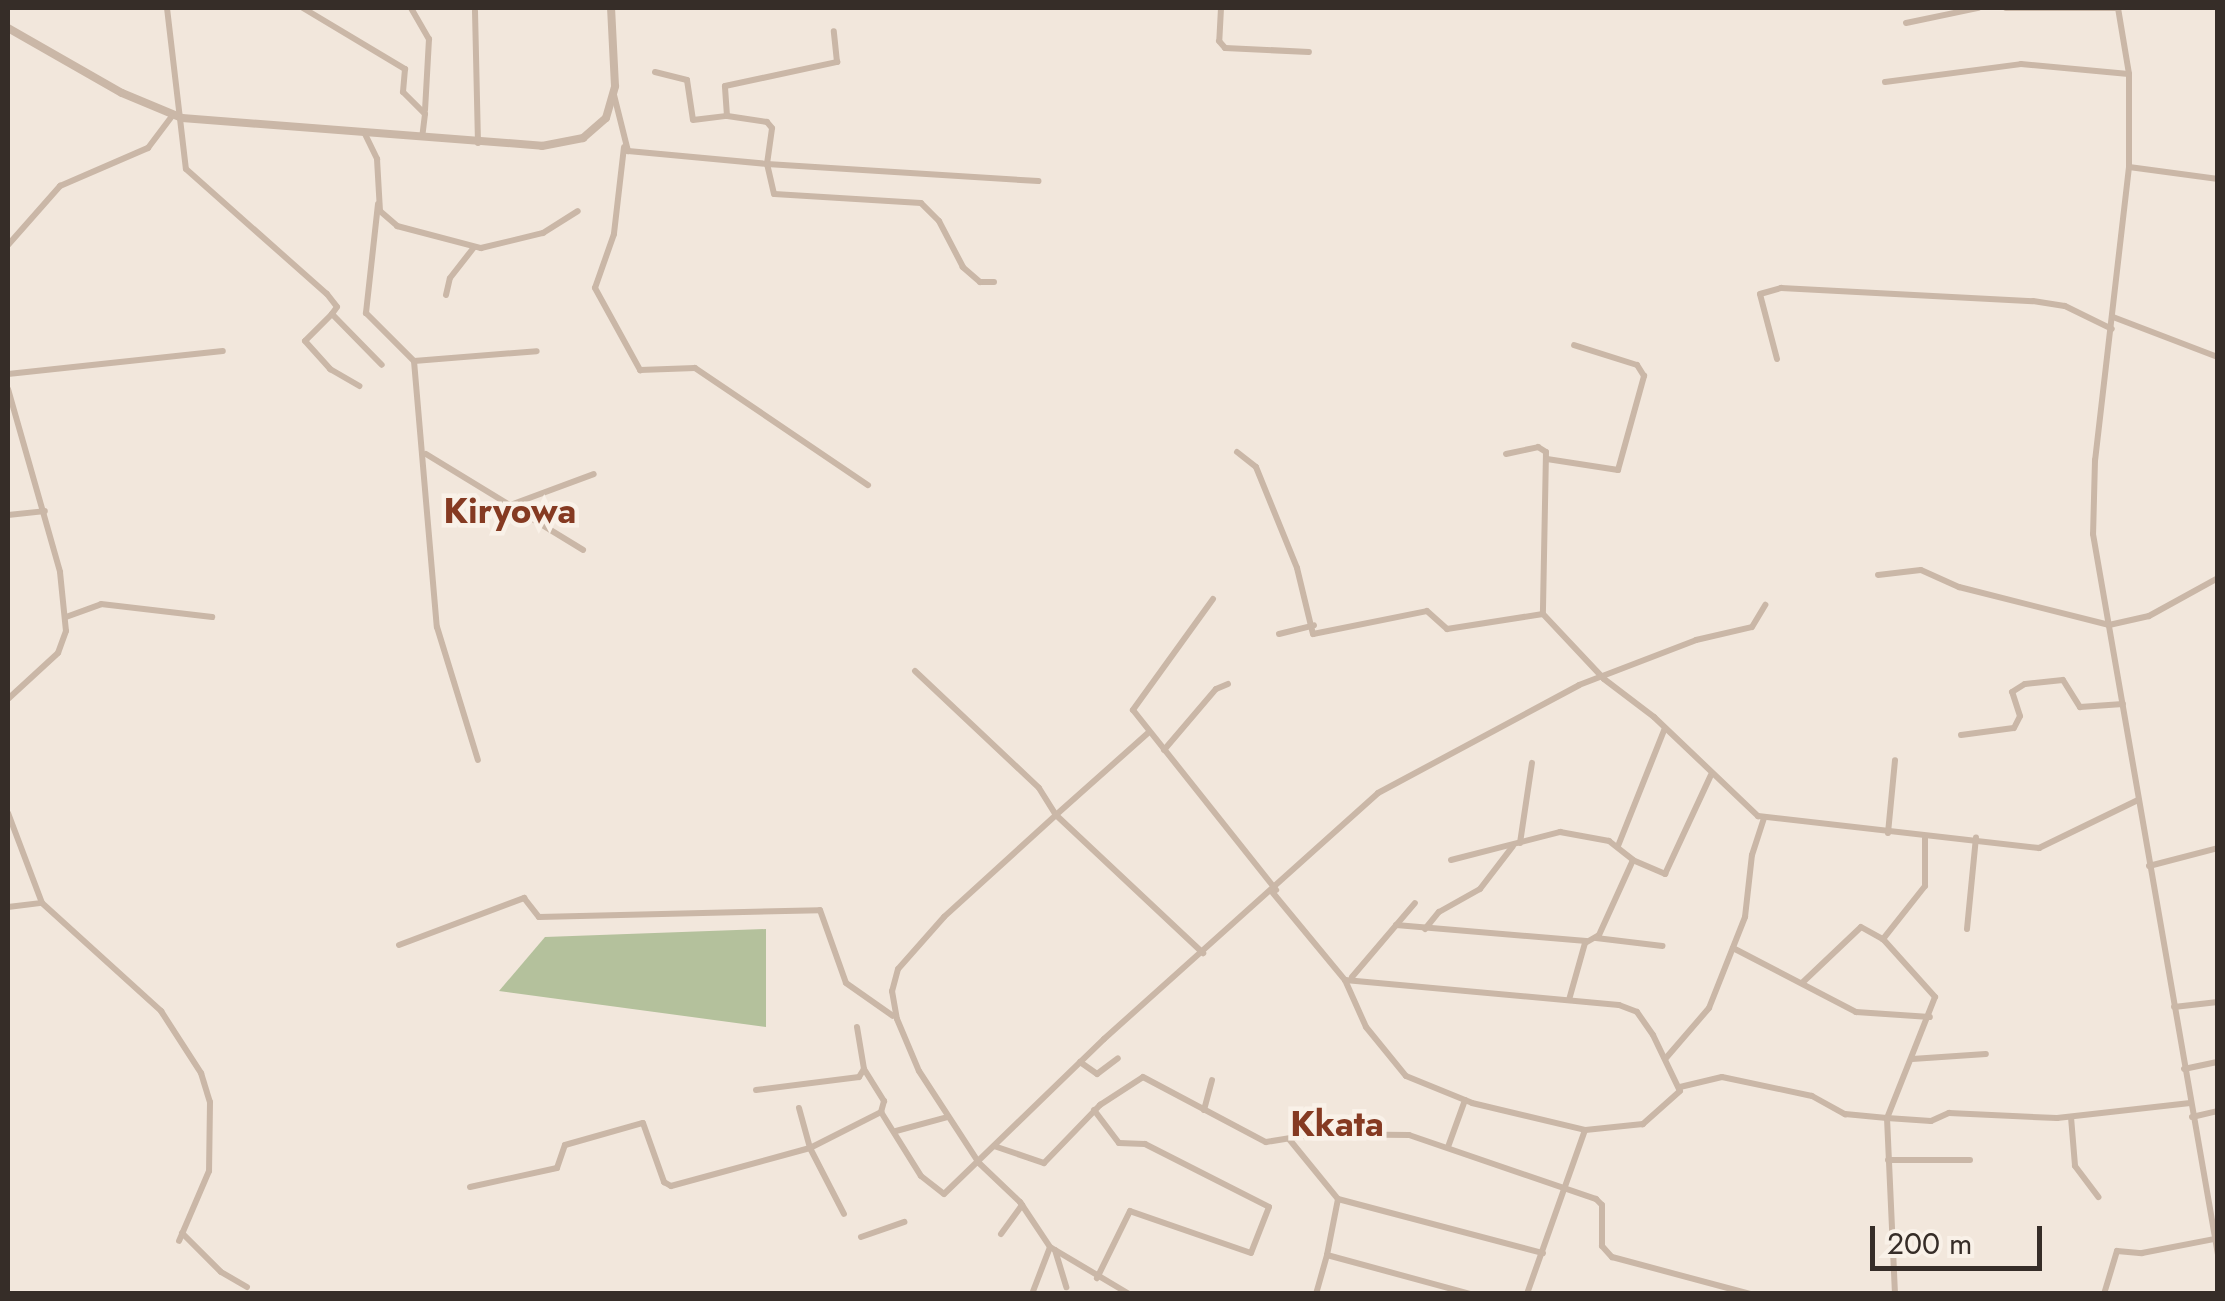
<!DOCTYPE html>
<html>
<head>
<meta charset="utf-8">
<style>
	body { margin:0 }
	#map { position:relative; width:2225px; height:1301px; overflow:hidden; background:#f2e7dc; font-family:Jost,sans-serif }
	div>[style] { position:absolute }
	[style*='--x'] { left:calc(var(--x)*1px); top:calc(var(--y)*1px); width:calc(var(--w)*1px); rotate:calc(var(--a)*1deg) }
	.green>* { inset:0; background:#b4c19c }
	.minor>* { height:6px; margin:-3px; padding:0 3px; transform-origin:3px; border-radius:3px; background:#cab7a7 }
	.tertiary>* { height:8px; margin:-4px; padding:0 4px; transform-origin:4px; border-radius:4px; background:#cab7a7 }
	span { translate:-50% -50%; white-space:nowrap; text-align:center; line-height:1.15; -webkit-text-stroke:9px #f9f1e8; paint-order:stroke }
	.quarter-label { font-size:35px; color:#853a22; font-weight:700 }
	.frame { position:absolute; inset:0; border:10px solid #362d28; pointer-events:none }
	.scale { position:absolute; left:1870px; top:1226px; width:172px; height:45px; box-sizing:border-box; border:5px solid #362d28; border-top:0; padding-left:12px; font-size:30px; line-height:35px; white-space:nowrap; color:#362d28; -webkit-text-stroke:8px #f9f1e8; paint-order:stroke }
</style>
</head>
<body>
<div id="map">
	<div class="green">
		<div style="clip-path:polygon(766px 929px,766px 1027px,499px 991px,545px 937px)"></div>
	</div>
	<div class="minor">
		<div style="--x:167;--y:8;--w:162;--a:83.3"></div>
		<div style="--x:186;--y:169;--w:188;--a:41.6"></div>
		<div style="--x:327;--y:294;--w:16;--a:52"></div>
		<div style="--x:337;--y:307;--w:9;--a:126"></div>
		<div style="--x:332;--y:314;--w:71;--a:45.6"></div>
		<div style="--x:303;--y:8;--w:119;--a:30.9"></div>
		<div style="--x:405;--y:69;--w:23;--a:95"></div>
		<div style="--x:403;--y:92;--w:31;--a:45"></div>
		<div style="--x:425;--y:114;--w:23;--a:97"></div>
		<div style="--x:411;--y:8;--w:36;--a:60"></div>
		<div style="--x:429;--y:39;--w:71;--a:93.2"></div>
		<div style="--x:1221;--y:8;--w:33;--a:93"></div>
		<div style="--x:1219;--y:41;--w:9;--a:49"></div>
		<div style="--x:1225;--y:48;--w:84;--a:2.7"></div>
		<div style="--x:2006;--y:8;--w:110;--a:0"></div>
		<div style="--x:2118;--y:8;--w:67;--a:80.5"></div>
		<div style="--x:2129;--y:74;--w:93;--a:90"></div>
		<div style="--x:2129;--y:167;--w:295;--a:96.6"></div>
		<div style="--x:2095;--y:460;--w:74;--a:91.5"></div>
		<div style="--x:2093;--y:534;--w:732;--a:80.16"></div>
		<div style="--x:475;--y:11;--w:132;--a:88.7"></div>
		<div style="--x:1906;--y:23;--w:74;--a:-11.8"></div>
		<div style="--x:655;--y:72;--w:33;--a:14"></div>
		<div style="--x:687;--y:80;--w:40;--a:81.5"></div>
		<div style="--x:693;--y:120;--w:34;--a:-7"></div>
		<div style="--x:1885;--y:82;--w:137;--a:-7.5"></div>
		<div style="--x:2021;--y:64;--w:108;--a:5.3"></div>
		<div style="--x:614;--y:95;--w:58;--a:76"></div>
		<div style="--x:628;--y:151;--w:140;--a:5.3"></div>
		<div style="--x:767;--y:164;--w:36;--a:-82"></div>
		<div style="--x:772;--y:128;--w:8;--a:-130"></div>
		<div style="--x:767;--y:122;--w:40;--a:-171.5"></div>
		<div style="--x:727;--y:116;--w:30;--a:-94"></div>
		<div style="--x:725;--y:86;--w:115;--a:-12.1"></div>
		<div style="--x:837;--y:62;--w:31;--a:-96"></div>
		<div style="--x:364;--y:132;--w:30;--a:64"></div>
		<div style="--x:377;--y:159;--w:52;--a:86.7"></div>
		<div style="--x:380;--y:211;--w:23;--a:41"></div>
		<div style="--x:397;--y:226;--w:87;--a:14.7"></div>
		<div style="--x:481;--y:248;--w:64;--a:-13.6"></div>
		<div style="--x:543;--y:233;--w:41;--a:-32.2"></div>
		<div style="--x:624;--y:147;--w:88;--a:96.6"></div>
		<div style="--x:614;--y:234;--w:57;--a:109.4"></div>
		<div style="--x:595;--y:288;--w:94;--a:61.2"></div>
		<div style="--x:640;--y:370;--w:55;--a:-2.1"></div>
		<div style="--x:695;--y:368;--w:209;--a:34.1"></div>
		<div style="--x:2129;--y:167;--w:90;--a:7.7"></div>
		<div style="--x:378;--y:204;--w:110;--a:96.3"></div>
		<div style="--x:366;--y:313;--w:68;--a:45"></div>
		<div style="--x:414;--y:361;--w:123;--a:-4.6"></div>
		<div style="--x:8;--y:245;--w:79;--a:-48.6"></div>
		<div style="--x:60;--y:186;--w:96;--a:-23.4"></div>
		<div style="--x:148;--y:148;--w:40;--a:-53"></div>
		<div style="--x:994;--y:282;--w:14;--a:180"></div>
		<div style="--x:980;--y:282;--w:23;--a:-139"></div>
		<div style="--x:963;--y:267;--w:52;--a:-117.6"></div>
		<div style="--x:939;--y:221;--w:25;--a:-135"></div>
		<div style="--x:921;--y:203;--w:147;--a:-176.5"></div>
		<div style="--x:774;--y:194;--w:31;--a:-103"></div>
		<div style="--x:767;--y:164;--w:272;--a:3.6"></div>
		<div style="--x:446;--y:295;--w:17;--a:-77"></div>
		<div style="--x:450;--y:278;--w:39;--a:-52"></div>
		<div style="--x:332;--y:314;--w:38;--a:135"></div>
		<div style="--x:305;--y:341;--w:38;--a:48"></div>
		<div style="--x:330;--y:369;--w:34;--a:30"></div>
		<div style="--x:2113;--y:317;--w:112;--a:20.9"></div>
		<div style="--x:1777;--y:359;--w:67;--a:-104.7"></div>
		<div style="--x:1760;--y:294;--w:22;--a:-16"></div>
		<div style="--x:1781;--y:288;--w:252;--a:3"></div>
		<div style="--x:2033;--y:301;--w:32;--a:9"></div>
		<div style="--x:2065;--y:306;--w:52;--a:26.1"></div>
		<div style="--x:414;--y:361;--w:267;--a:85.1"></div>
		<div style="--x:437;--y:627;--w:139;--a:72.9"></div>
		<div style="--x:8;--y:374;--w:216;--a:-6.1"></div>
		<div style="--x:8;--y:389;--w:190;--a:74.1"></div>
		<div style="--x:60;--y:572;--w:59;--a:84.2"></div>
		<div style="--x:66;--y:631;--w:23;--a:110"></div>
		<div style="--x:58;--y:653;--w:68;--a:137.4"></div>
		<div style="--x:1237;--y:452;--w:24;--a:38"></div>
		<div style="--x:1256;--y:467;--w:109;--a:67.9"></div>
		<div style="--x:1297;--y:568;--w:68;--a:76.4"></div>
		<div style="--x:1313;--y:634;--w:116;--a:-11.4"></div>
		<div style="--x:1427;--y:611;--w:27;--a:42"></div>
		<div style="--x:1447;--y:629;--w:97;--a:-8.9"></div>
		<div style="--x:426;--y:454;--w:184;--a:31.4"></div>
		<div style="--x:1506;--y:454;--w:33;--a:-12"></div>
		<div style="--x:1538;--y:447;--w:9;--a:32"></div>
		<div style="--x:1546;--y:452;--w:162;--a:91.1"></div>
		<div style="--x:1543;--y:614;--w:89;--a:46.8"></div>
		<div style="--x:1604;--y:679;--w:63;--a:37.2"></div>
		<div style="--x:1654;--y:717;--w:144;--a:43.6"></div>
		<div style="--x:1758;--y:816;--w:283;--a:6.5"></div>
		<div style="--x:2039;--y:848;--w:110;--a:-25.9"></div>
		<div style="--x:1547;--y:459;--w:72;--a:8.8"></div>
		<div style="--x:1618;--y:470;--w:98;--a:-74.5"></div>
		<div style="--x:1644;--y:376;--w:13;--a:-122"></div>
		<div style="--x:1637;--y:365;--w:66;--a:-162.4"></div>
		<div style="--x:513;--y:504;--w:86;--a:-20.3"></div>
		<div style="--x:8;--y:515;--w:37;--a:-6"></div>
		<div style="--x:1878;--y:575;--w:43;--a:-6.6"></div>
		<div style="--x:1921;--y:570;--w:42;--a:24.1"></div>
		<div style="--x:1959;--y:587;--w:155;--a:14.2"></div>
		<div style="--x:2109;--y:625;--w:41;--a:-12.7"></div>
		<div style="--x:2149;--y:616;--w:79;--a:-28.8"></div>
		<div style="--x:1213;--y:599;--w:137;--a:125.8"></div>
		<div style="--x:1133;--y:710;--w:230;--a:51.5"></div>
		<div style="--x:66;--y:617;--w:37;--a:-20"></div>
		<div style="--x:101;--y:604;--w:112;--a:6.7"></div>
		<div style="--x:1279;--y:634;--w:36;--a:-14"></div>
		<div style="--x:915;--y:671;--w:170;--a:43.3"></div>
		<div style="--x:1039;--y:788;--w:32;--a:58"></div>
		<div style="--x:1056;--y:815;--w:151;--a:137.7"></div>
		<div style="--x:944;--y:917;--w:69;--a:131.5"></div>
		<div style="--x:898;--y:969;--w:23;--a:105"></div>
		<div style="--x:892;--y:991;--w:28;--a:80"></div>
		<div style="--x:897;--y:1019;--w:56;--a:67.1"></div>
		<div style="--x:919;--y:1071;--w:110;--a:56.9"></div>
		<div style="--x:979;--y:1163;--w:57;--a:43.6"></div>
		<div style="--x:1020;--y:1202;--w:54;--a:56.3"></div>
		<div style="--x:1050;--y:1247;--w:92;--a:30.7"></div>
		<div style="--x:1148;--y:733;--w:123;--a:138.3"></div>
		<div style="--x:1056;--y:815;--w:202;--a:43.2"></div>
		<div style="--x:1961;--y:735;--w:53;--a:-7.5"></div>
		<div style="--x:2014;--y:728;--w:13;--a:-63"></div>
		<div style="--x:2020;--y:716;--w:25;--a:-108"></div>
		<div style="--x:2012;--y:692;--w:15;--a:-32"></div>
		<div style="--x:2025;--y:684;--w:38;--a:-6"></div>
		<div style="--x:2063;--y:680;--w:32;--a:58"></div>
		<div style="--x:2080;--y:707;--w:43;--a:-4"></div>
		<div style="--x:1164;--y:750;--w:80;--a:-49.6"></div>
		<div style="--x:1216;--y:689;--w:13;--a:-23"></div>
		<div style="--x:8;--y:813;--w:96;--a:69.3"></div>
		<div style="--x:42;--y:903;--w:161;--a:42.2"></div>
		<div style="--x:161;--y:1011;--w:74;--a:57.2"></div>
		<div style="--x:201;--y:1073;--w:30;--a:73"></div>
		<div style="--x:210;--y:1102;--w:69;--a:90.8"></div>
		<div style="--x:209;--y:1171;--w:76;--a:113.2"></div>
		<div style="--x:1888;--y:833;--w:73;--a:-84.5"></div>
		<div style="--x:1925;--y:838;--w:48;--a:90"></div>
		<div style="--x:1925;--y:886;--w:68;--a:128.4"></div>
		<div style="--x:1883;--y:939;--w:78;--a:48.1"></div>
		<div style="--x:1935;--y:997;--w:130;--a:111.6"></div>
		<div style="--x:1887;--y:1118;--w:44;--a:3.9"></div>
		<div style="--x:1931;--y:1121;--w:20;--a:-24"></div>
		<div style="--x:1949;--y:1113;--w:108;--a:2.7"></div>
		<div style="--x:2057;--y:1118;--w:134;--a:-6.4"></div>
		<div style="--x:1520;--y:843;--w:81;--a:-81.5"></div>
		<div style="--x:1618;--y:846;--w:127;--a:-68.3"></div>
		<div style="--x:1451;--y:860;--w:113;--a:-14.4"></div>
		<div style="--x:1560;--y:832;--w:50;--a:10.4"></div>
		<div style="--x:1609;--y:841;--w:31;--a:38"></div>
		<div style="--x:1633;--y:860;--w:82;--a:114.4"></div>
		<div style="--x:1599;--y:935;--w:16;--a:150"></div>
		<div style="--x:1585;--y:943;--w:59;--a:105.7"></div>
		<div style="--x:1635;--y:861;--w:33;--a:23"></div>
		<div style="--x:1665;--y:874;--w:109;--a:-65.1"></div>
		<div style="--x:2149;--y:866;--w:71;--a:-14.6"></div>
		<div style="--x:1273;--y:893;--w:113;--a:50.4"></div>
		<div style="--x:1345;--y:980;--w:51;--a:65.9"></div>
		<div style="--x:1366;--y:1027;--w:63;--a:50.8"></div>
		<div style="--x:1406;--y:1076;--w:71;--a:22.2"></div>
		<div style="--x:1472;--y:1103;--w:116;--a:13.4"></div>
		<div style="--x:8;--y:907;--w:34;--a:-7"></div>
		<div style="--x:1396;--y:925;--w:191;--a:4.8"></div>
		<div style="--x:1425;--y:929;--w:22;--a:-51"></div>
		<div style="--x:1439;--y:912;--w:47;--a:-29.3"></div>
		<div style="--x:1480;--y:889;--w:54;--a:-52.5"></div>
		<div style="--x:1967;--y:929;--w:92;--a:-84.4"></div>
		<div style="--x:1596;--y:938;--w:67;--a:6.8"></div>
		<div style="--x:399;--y:945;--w:134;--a:-20.6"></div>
		<div style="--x:524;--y:898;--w:24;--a:52"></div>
		<div style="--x:539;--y:917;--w:281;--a:-1.4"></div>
		<div style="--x:820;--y:910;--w:77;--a:70.4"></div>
		<div style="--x:846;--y:983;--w:57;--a:35.1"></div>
		<div style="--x:1733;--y:948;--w:139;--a:27.5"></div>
		<div style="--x:1856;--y:1012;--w:74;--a:3.9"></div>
		<div style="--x:1352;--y:977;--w:97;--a:-49.6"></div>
		<div style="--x:1345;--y:980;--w:275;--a:5.2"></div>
		<div style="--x:1619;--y:1005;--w:19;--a:21"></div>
		<div style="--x:1637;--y:1012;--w:28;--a:55"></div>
		<div style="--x:1653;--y:1035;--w:62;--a:64.3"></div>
		<div style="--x:1680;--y:1091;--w:50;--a:138.3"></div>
		<div style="--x:1643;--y:1124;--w:58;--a:174.1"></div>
		<div style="--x:1585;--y:1130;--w:174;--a:109.5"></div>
		<div style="--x:1802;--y:983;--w:81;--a:-43.5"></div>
		<div style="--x:1861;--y:927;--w:25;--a:29"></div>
		<div style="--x:2174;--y:1007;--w:44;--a:-6.5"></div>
		<div style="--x:857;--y:1027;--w:43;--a:80.5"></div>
		<div style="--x:1666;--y:1058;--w:66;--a:-49.3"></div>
		<div style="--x:1709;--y:1008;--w:98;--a:-68.4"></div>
		<div style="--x:1745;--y:917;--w:62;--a:-83.6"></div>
		<div style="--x:1752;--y:855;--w:38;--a:-72"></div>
		<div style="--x:1912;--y:1059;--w:74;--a:-3.9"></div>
		<div style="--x:1080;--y:1062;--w:21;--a:35"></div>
		<div style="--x:1097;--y:1074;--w:26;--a:-37"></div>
		<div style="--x:2184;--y:1069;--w:35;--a:-12"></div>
		<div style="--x:1680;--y:1087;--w:43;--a:-13.4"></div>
		<div style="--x:1722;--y:1077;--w:92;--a:11.9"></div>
		<div style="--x:1812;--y:1096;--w:38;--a:29"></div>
		<div style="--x:1845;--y:1114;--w:42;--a:5.4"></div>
		<div style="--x:1887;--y:1118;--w:176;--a:87.4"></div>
		<div style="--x:756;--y:1090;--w:104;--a:-7.2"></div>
		<div style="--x:859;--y:1077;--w:9;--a:-58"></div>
		<div style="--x:864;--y:1069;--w:38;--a:58"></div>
		<div style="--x:884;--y:1101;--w:11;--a:105"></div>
		<div style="--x:799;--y:1108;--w:41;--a:74.6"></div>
		<div style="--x:810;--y:1148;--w:74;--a:62.7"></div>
		<div style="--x:1094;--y:1110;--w:41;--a:52.9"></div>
		<div style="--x:1119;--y:1143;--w:26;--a:2"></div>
		<div style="--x:1145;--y:1144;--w:139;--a:26.9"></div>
		<div style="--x:1269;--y:1207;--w:49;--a:111.4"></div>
		<div style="--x:1251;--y:1253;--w:128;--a:-160.9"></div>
		<div style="--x:1130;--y:1211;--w:75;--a:116.2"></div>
		<div style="--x:1204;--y:1110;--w:31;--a:-75"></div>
		<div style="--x:881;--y:1112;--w:75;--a:58"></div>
		<div style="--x:921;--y:1176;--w:29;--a:38"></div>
		<div style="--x:944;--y:1194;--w:223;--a:-44.1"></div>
		<div style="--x:1104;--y:1039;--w:368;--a:-41.9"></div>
		<div style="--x:1378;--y:793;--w:228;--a:-28.2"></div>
		<div style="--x:1579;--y:685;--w:125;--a:-21"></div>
		<div style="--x:1696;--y:640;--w:57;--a:-13.1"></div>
		<div style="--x:1752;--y:627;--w:26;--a:-59"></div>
		<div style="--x:2071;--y:1117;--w:49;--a:85.3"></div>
		<div style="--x:2075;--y:1166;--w:39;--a:53"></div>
		<div style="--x:2192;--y:1117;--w:27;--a:-13"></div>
		<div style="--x:896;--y:1131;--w:54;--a:-15.1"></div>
		<div style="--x:1289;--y:1139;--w:77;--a:50.8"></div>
		<div style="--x:1338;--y:1199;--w:57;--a:101.1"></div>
		<div style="--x:1327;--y:1255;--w:149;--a:15.2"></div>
		<div style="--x:994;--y:1146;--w:53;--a:18.8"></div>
		<div style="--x:1044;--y:1163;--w:81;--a:-46"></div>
		<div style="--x:1100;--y:1105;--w:51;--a:-33.1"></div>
		<div style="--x:1143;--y:1077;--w:139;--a:27.9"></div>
		<div style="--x:1266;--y:1142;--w:50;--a:-9.3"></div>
		<div style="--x:1315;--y:1134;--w:94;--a:0.6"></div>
		<div style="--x:1409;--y:1135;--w:198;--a:18.9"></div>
		<div style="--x:1596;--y:1199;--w:8;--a:45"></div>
		<div style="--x:1602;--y:1205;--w:41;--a:90"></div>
		<div style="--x:1602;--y:1246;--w:15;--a:48"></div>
		<div style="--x:1612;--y:1257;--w:143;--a:15"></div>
		<div style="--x:1448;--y:1147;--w:50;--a:-70.1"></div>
		<div style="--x:1888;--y:1160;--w:82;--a:0"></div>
		<div style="--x:470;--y:1187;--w:89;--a:-12.3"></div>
		<div style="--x:557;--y:1168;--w:24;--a:-71"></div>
		<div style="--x:565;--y:1145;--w:81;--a:-15.8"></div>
		<div style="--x:643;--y:1123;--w:63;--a:70.4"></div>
		<div style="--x:664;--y:1182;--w:8;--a:30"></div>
		<div style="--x:671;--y:1186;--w:144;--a:-15.3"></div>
		<div style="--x:810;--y:1148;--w:80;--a:-26.9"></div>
		<div style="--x:1338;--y:1199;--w:212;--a:14.8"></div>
		<div style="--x:182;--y:1233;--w:55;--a:45"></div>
		<div style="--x:221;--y:1272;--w:30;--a:30"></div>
		<div style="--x:1001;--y:1234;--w:36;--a:-54"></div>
		<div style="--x:861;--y:1237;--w:46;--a:-19.2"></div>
		<div style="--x:1055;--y:1250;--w:39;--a:73"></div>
		<div style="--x:1032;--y:1294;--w:50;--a:-69"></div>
		<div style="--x:1316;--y:1294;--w:41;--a:-74.2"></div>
		<div style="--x:2104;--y:1294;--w:45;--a:-73.2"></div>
		<div style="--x:2117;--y:1251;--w:25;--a:5"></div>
		<div style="--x:2142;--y:1253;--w:73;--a:-11"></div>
	</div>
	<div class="tertiary">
		<div style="--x:8;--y:28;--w:131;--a:29.7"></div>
		<div style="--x:122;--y:93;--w:65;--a:22.6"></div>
		<div style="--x:182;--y:118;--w:361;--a:4.4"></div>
		<div style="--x:542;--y:146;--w:42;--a:-11"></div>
		<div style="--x:583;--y:138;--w:30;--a:-41"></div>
		<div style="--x:606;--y:118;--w:33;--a:-74"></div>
		<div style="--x:615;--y:86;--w:78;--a:-92.9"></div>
	</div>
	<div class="quarter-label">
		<span style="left:510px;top:511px">Kiryowa</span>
		<span style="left:1337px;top:1124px">Kkata</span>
	</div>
	<div class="frame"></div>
	<div class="scale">200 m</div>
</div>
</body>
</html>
